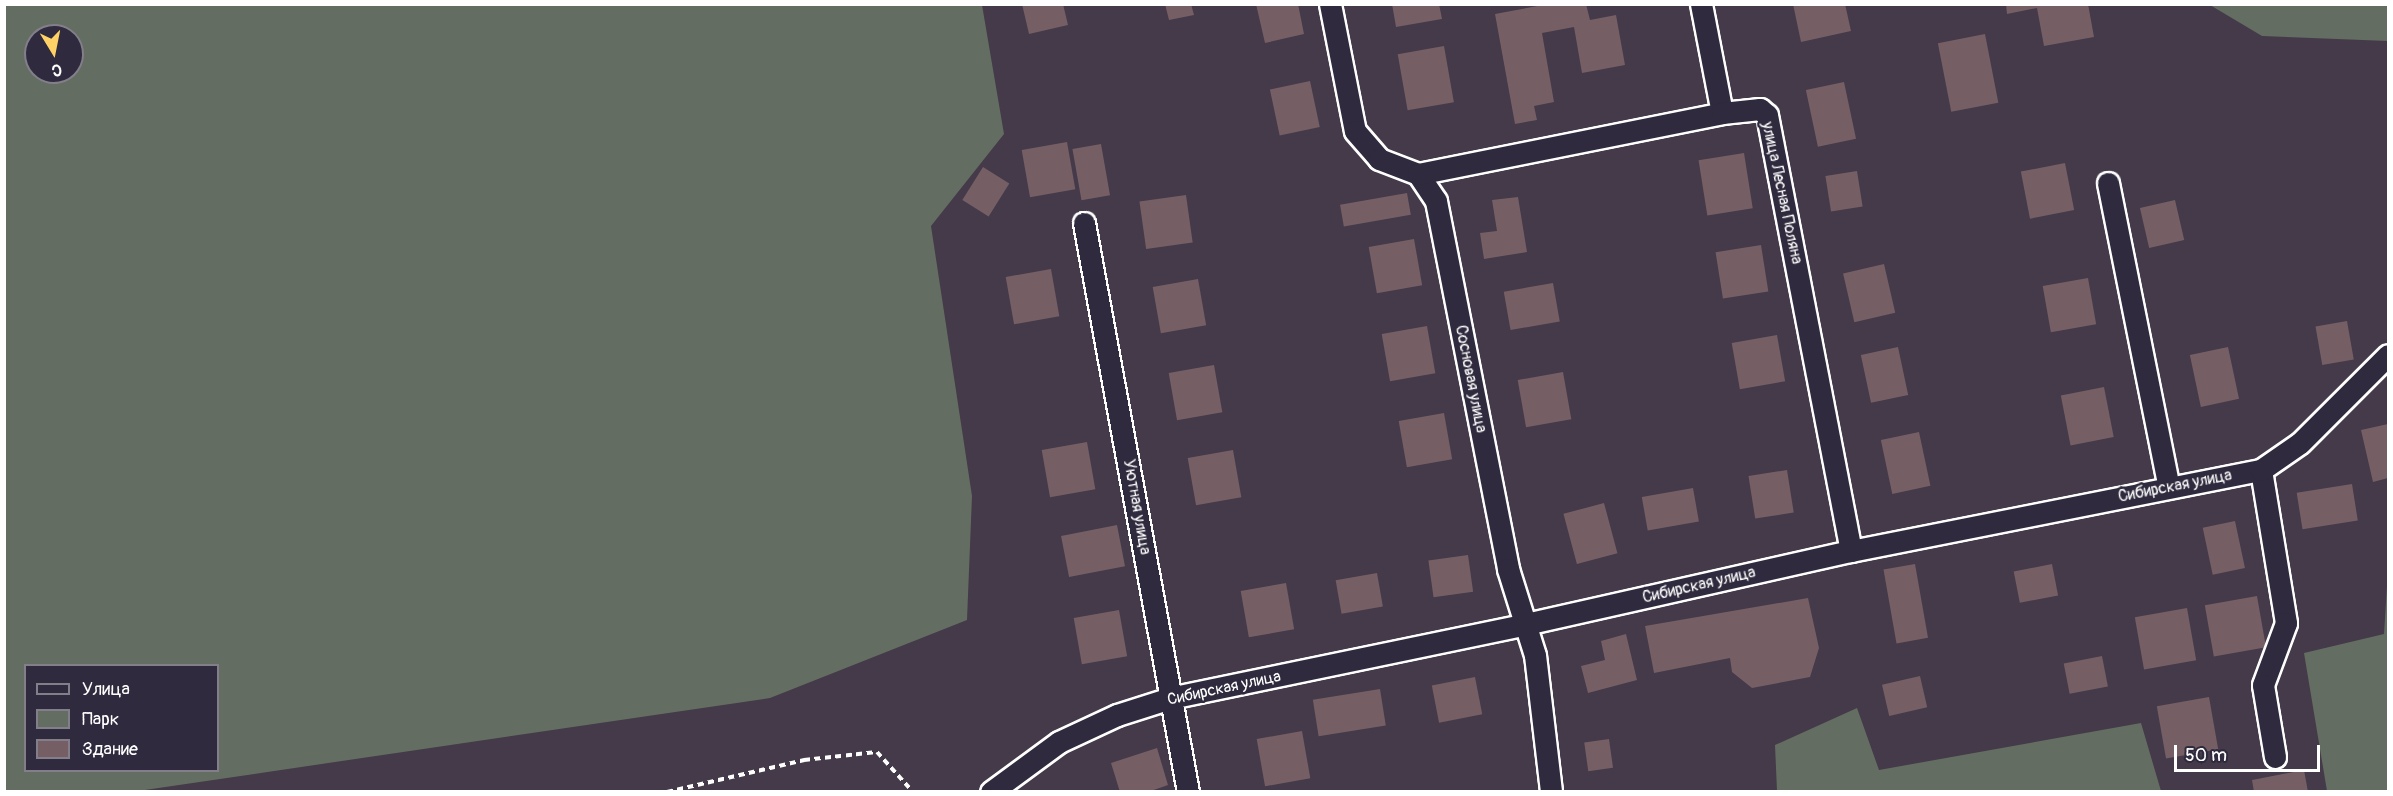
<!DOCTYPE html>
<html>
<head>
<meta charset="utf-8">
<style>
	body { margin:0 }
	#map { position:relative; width:2393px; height:796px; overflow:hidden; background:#443a49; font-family:Pangolin,sans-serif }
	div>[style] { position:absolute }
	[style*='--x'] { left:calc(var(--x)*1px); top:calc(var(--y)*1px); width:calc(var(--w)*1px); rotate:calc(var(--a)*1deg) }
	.green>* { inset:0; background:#646d61 }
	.building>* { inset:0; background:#765e65; transform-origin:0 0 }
	.path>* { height:4px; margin-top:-2px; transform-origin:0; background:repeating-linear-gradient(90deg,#fff 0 6px,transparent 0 10.5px) }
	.roads { filter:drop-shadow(2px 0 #fff) drop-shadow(-2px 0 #fff) drop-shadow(0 2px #fff) drop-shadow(0 -2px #fff) }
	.minor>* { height:21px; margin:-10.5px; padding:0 10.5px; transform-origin:10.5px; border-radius:10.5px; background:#2f2a3d }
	span { translate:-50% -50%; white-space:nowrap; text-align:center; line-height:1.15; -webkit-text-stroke:5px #2f2a3d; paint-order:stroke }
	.street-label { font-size:16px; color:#fff }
	.frame { position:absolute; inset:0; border:6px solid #fff; pointer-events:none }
	.legend { position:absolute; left:24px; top:664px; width:195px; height:108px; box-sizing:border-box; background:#2f2a3d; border:2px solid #827f8b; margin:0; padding:8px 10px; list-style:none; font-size:18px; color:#fff }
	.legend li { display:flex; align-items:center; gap:12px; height:30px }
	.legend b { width:30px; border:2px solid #827f8b }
	.north { position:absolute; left:24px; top:24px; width:60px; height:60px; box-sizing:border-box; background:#2f2a3d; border:2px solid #827f8b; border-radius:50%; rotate:170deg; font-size:16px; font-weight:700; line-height:24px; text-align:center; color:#fff }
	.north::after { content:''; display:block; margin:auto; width:21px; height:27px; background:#ffd166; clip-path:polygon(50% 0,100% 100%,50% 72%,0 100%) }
	.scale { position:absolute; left:2174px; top:745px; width:146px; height:27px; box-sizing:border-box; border:3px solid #fff; border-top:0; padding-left:8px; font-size:18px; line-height:21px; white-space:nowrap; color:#fff; -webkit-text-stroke:4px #2f2a3d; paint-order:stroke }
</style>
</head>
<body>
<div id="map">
	<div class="green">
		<div style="clip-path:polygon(evenodd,5px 4px,982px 5px,1004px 134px,931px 226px,972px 496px,967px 620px,770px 698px,138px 791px,5px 791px,5px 4px,36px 36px,72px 36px,72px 72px,36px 72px,36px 36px,5px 4px,26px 666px,218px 666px,218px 770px,26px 770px,26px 666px)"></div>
		<div style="clip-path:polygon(2210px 5px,2388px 5px,2388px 41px,2262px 36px)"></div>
		<div style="clip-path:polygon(2388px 570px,2388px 791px,2327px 791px,2304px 653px,2384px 634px)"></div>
		<div style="clip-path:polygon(1857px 708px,1879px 770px,2141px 723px,2161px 791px,1777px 791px,1775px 745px)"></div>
	</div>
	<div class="building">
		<div style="clip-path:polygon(1022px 4px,1063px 4px,1068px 25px,1029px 34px)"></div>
		<div style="clip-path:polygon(1165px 4px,1191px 4px,1194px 15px,1169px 20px)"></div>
		<div style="clip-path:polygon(1256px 4px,1298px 4px,1304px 34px,1265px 43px)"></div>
		<div style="clip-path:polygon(1392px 4px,1439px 4px,1442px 19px,1396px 27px)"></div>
		<div style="clip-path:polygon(1548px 4px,1586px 4px,1590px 20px,1616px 15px,1625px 65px,1582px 73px,1574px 27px,1542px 33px,1554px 102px,1534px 106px,1537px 120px,1515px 124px,1495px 14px)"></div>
		<div style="clip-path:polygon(1793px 4px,1845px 4px,1851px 31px,1801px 42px)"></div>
		<div style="clip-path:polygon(2006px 4px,2088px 4px,2094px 37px,2044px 46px,2037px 8px,2007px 14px)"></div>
		<div style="left:1985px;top:34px;width:70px;height:48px;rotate:79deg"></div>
		<div style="left:1444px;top:46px;width:57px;height:47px;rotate:80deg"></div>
		<div style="left:1310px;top:81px;width:47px;height:41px;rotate:78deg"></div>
		<div style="left:1844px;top:82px;width:58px;height:39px;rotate:78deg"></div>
		<div style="left:1067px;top:142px;width:48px;height:46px;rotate:80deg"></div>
		<div style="left:1101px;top:144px;width:52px;height:29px;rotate:80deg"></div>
		<div style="left:1744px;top:153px;width:56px;height:46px;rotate:81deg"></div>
		<div style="left:2065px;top:163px;width:48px;height:45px;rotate:79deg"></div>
		<div style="left:983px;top:167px;width:31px;height:39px;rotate:32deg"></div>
		<div style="left:1857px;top:171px;width:36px;height:32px;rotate:81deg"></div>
		<div style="left:1407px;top:193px;width:22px;height:68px;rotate:80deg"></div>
		<div style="left:1186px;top:195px;width:48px;height:47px;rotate:82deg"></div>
		<div style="clip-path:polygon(1518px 197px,1527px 252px,1484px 259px,1480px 233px,1497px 231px,1492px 200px)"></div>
		<div style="left:2175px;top:200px;width:41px;height:36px;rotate:77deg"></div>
		<div style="left:1414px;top:239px;width:47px;height:46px;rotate:80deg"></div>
		<div style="left:1761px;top:245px;width:47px;height:46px;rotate:81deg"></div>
		<div style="left:1884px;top:264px;width:50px;height:42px;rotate:77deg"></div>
		<div style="left:1051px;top:269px;width:48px;height:46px;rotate:80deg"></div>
		<div style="left:2088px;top:278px;width:47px;height:46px;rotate:80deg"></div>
		<div style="left:1198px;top:279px;width:47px;height:46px;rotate:80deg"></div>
		<div style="left:1553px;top:283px;width:39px;height:50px;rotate:80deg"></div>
		<div style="left:2347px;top:321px;width:39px;height:32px;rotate:80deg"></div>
		<div style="left:1427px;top:326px;width:48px;height:46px;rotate:80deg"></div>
		<div style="left:1777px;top:335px;width:47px;height:46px;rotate:80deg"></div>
		<div style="left:1898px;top:347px;width:49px;height:38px;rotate:78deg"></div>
		<div style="left:2228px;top:347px;width:53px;height:39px;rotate:78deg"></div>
		<div style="left:1214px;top:365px;width:48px;height:46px;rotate:80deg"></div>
		<div style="left:1563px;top:372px;width:48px;height:46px;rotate:80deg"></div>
		<div style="left:2104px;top:387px;width:51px;height:44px;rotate:79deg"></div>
		<div style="left:1444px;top:413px;width:47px;height:46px;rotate:80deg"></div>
		<div style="clip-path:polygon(2388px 424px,2388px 478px,2373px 482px,2361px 430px)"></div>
		<div style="left:1919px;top:432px;width:55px;height:39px;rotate:78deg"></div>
		<div style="left:1087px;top:442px;width:48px;height:46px;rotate:80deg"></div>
		<div style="left:1233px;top:450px;width:48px;height:46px;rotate:80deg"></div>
		<div style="left:1787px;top:470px;width:43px;height:39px;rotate:81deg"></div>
		<div style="left:2352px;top:484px;width:37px;height:56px;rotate:81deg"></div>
		<div style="left:1693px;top:488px;width:34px;height:52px;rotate:80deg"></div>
		<div style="left:1604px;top:503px;width:52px;height:42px;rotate:75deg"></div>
		<div style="left:2235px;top:521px;width:48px;height:33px;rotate:78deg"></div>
		<div style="left:1117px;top:525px;width:42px;height:57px;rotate:79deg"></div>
		<div style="left:1468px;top:555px;width:37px;height:40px;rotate:82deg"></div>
		<div style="left:1915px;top:564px;width:75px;height:32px;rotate:80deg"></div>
		<div style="left:2052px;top:564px;width:32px;height:39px;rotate:79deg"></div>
		<div style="left:1377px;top:573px;width:34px;height:42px;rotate:80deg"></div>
		<div style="left:1286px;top:583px;width:47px;height:46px;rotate:80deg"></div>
		<div style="left:2257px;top:596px;width:52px;height:53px;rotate:80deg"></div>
		<div style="clip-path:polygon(1808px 598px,1819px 648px,1810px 677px,1752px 688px,1732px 672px,1730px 658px,1654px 673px,1645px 626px)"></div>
		<div style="left:2187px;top:608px;width:53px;height:53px;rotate:80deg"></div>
		<div style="left:1119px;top:610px;width:47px;height:46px;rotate:80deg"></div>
		<div style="clip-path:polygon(1626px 634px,1637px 680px,1588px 693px,1581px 666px,1605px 660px,1601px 641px)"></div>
		<div style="left:2102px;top:656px;width:31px;height:39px;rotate:79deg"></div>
		<div style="left:1920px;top:676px;width:32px;height:39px;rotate:77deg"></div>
		<div style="left:1475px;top:677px;width:38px;height:44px;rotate:79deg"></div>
		<div style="left:1380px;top:689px;width:37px;height:68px;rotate:81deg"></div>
		<div style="left:2209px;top:697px;width:53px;height:53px;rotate:80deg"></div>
		<div style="left:1302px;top:731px;width:48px;height:46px;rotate:80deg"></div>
		<div style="left:1609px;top:739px;width:29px;height:25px;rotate:82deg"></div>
		<div style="clip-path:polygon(1157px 748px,1168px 785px,1148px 792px,1120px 792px,1111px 763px)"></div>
		<div style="clip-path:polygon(2304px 770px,2308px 792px,2254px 792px,2252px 780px)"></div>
	</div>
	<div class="path">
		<div style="--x:667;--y:792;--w:141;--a:-13.1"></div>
		<div style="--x:804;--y:760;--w:73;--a:-6.3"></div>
		<div style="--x:877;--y:752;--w:54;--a:48"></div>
	</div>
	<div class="roads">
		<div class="minor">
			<div style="--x:1330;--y:4;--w:129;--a:78.9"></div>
			<div style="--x:1355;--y:131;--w:37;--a:49"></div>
			<div style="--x:1379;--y:159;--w:42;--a:21"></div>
			<div style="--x:1418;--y:174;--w:32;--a:56"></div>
			<div style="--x:1436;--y:201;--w:375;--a:78.9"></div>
			<div style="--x:1508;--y:569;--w:90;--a:72.6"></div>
			<div style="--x:1535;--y:655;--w:138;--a:83.3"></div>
			<div style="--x:1701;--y:4;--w:111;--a:79.1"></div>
			<div style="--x:1418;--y:174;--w:310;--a:-11.3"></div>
			<div style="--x:1722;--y:113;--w:38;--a:-6"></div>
			<div style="--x:1760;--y:109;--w:9;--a:41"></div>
			<div style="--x:1767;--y:115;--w:444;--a:79.1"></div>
			<div style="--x:2108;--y:183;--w:310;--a:78.7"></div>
			<div style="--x:1084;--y:223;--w:578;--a:79.64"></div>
			<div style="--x:2261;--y:470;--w:155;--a:80.7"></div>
			<div style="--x:2286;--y:623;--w:66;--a:110.4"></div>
			<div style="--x:2263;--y:685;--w:73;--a:80.5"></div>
			<div style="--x:991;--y:792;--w:84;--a:-36.3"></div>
			<div style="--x:1059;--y:742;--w:64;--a:-25"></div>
			<div style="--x:1117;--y:715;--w:56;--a:-17.8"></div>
			<div style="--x:1170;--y:698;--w:364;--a:-11.7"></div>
			<div style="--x:1526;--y:624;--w:333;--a:-12.7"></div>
			<div style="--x:1851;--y:551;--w:418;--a:-11.2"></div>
			<div style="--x:2261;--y:470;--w:47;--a:-34.7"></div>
			<div style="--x:2300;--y:443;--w:124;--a:-45"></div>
		</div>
	</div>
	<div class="street-label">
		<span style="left:1782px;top:193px;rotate:78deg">улица Лесная Поляна</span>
		<span style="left:1471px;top:379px;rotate:79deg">Сосновая улица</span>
		<span style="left:2175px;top:486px;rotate:-11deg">Сибирская улица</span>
		<span style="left:1137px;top:507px;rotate:80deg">Уютная улица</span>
		<span style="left:1699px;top:585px;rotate:-13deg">Сибирская улица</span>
		<span style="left:1224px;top:688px;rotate:-12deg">Сибирская улица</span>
	</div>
	<div class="frame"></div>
	<ul class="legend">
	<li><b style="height:8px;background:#2f2a3d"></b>Улица</li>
	<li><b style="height:16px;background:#646d61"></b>Парк</li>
	<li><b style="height:16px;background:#765e65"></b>Здание</li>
	</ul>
	<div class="north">С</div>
	<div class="scale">50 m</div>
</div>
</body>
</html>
